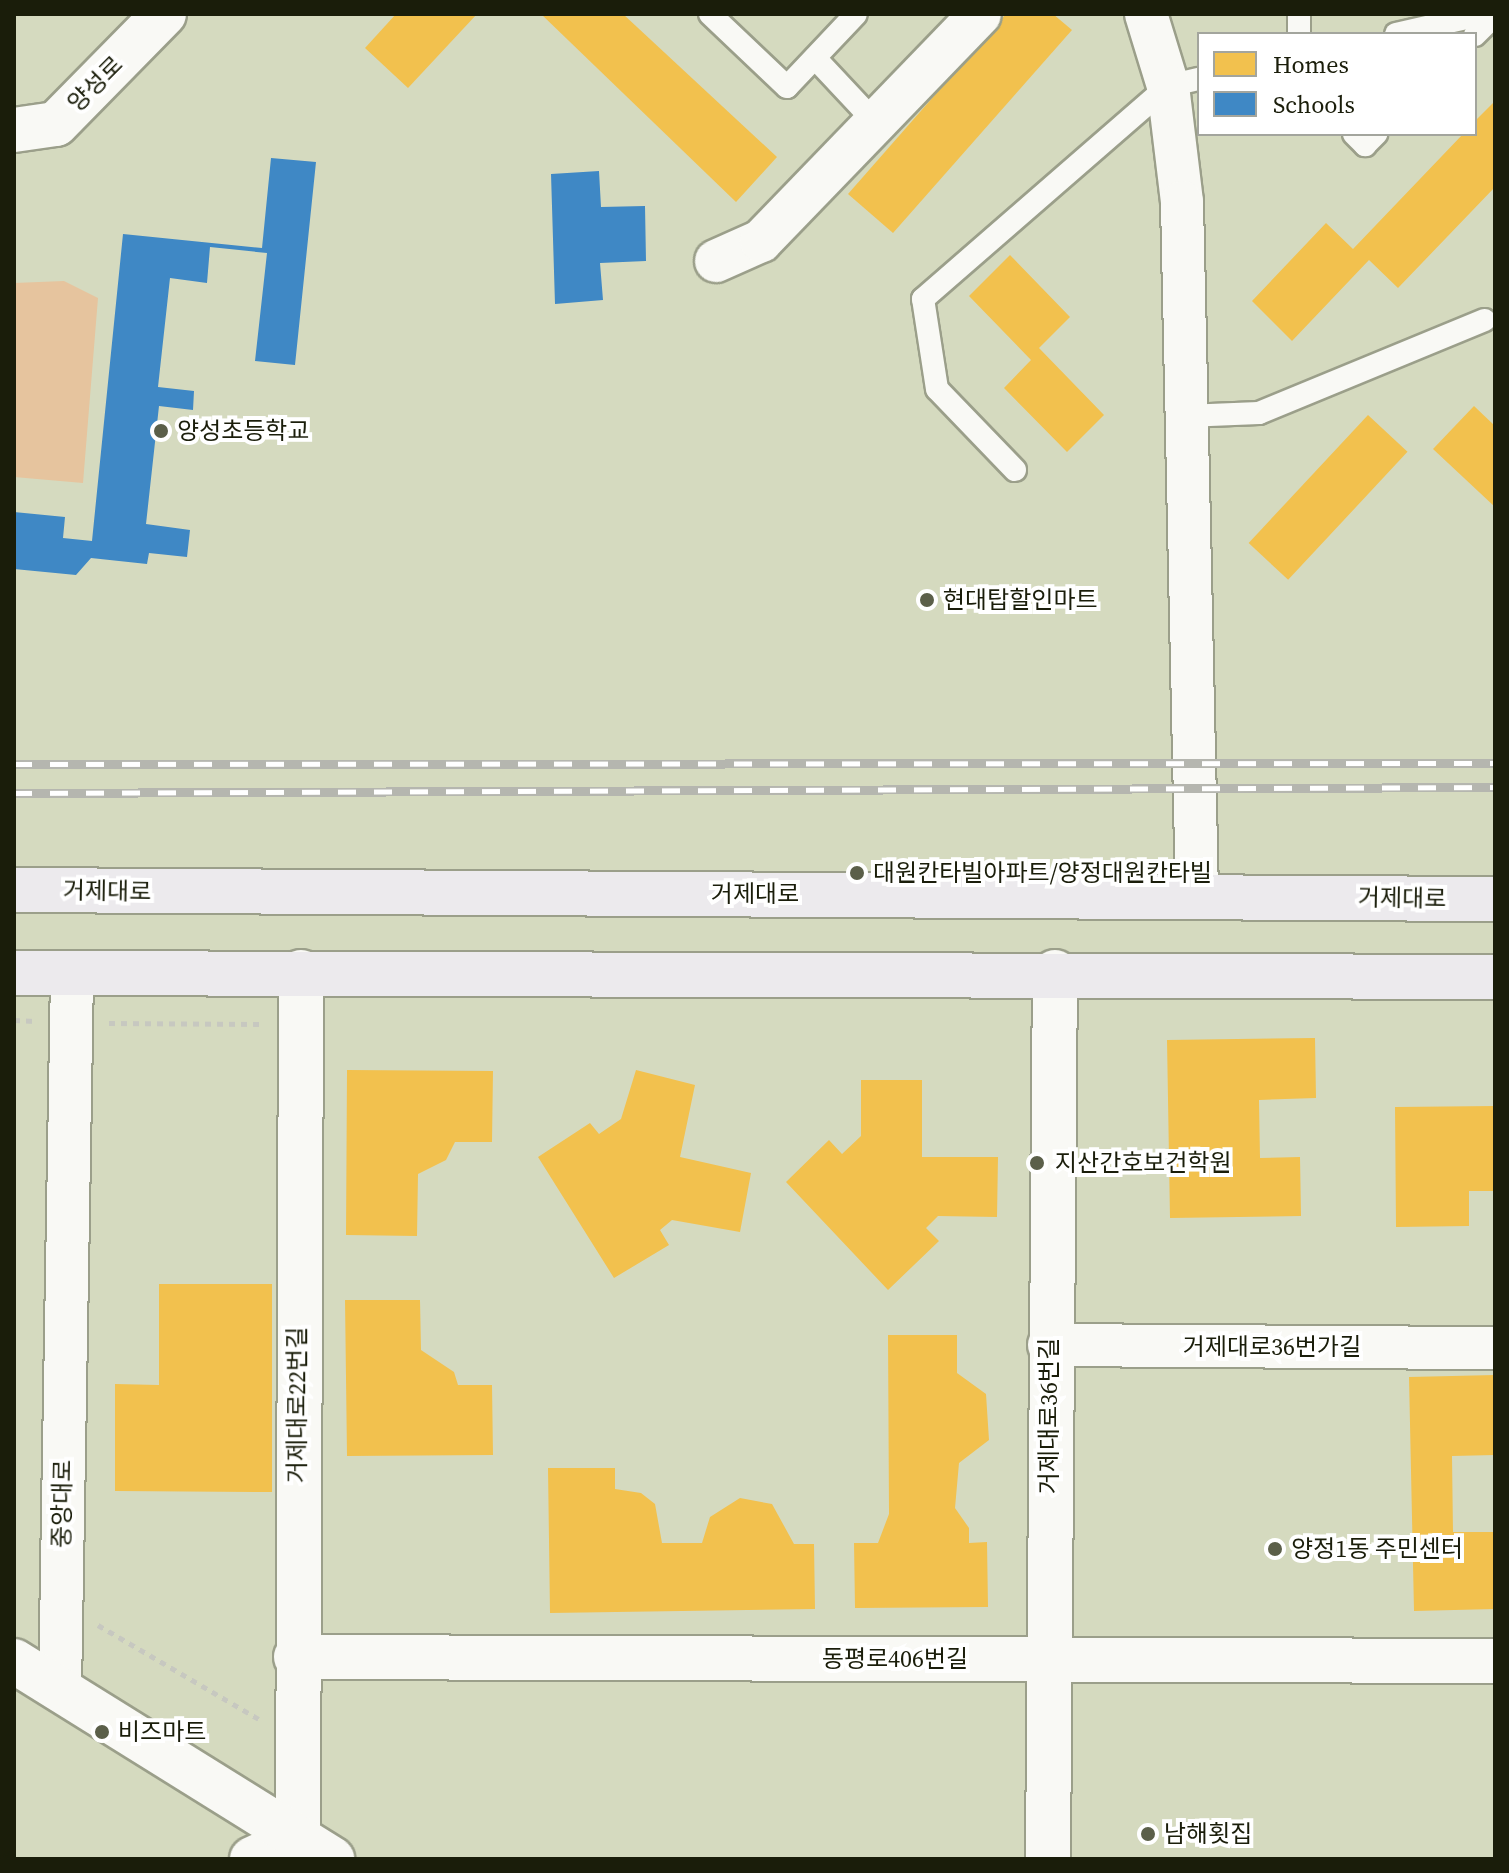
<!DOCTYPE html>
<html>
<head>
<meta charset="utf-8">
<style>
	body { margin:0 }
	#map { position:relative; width:1509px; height:1873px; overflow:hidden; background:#d5dabf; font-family:"Source Serif 4","Noto Sans KR",serif }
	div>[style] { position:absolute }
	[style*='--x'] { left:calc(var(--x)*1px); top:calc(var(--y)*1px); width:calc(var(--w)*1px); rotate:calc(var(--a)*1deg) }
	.green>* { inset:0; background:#e6c49e }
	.homes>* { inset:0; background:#f2c14e; transform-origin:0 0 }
	.schools>* { inset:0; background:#3f88c5 }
	.path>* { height:5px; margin-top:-2.5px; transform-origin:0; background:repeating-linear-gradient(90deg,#c7c8c0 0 6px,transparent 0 12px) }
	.roads { filter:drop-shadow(2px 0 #9b9f8a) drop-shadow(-2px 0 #9b9f8a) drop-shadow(0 2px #9b9f8a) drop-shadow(0 -2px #9b9f8a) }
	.service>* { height:22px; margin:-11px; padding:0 11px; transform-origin:11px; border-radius:11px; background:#f9f9f5 }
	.minor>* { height:42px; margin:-21px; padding:0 21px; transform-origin:21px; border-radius:21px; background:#f9f9f5 }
	.tertiary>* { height:44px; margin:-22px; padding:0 22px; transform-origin:22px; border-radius:22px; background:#f9f9f5 }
	.secondary>* { height:44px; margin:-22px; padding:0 22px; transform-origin:22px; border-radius:22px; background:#f9f9f5 }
	.primary>* { height:44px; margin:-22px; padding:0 22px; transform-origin:22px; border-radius:22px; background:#eceaed }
	.rail>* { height:9px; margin-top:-4.5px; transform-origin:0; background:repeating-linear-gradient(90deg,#fff 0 18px,#b5b6af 0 36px); box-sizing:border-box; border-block:2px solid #b5b6af }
	.dots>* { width:22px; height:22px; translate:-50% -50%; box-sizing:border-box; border:4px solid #fff; border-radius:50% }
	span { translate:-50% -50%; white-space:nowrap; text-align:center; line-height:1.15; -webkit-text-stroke:8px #fff; paint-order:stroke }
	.street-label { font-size:24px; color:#1a1d0a }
	.poi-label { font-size:24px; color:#1a1d0a }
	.left { translate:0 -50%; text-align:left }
	.frame { position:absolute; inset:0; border:16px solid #1a1d0a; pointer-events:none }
	.legend { position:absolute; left:1197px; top:32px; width:280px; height:104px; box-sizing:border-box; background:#fff; border:2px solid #a3a59d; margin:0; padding:10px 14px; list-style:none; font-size:24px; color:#1a1d0a }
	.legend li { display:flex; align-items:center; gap:16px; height:40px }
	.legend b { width:40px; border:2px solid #a3a59d }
</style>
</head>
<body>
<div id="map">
	<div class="green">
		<div style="clip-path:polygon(64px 281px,98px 298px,83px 483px,14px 477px,14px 283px)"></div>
	</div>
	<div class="homes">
		<div style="clip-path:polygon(396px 14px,477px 14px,408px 88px,365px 48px)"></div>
		<div style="clip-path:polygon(541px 14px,623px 14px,777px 157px,736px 202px)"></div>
		<div style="clip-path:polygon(1006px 14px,1053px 14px,1072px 30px,893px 233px,848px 194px)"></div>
		<div style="clip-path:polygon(1495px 101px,1495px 187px,1398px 288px,1369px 260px,1292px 341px,1252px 301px,1326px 223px,1353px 249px,1463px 134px,1475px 134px,1475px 121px)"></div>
		<div style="clip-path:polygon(1010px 255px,1070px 317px,1039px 348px,1104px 415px,1067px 452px,1004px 388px,1031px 360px,969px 296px)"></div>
		<div style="clip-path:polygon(1474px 406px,1495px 426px,1495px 507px,1433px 449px)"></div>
		<div style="left:1368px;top:415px;width:54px;height:175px;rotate:43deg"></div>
		<div style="clip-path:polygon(1315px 1038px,1316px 1098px,1259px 1100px,1260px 1158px,1300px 1157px,1301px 1216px,1170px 1218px,1167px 1040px)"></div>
		<div style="clip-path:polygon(347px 1070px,493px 1071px,492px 1142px,455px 1142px,446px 1160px,418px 1174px,417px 1236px,346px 1235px)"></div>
		<div style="clip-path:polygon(636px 1070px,695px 1085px,680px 1157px,751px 1173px,740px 1232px,672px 1220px,660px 1230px,669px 1245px,614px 1278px,538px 1157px,590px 1123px,599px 1134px,621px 1119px)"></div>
		<div style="clip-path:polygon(861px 1080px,922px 1080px,922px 1157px,998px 1157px,997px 1217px,938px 1216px,926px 1228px,939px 1241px,888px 1290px,786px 1182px,829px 1140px,842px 1154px,861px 1136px)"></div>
		<div style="clip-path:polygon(1495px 1106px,1493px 1191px,1469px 1191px,1469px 1226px,1396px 1227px,1395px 1107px)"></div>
		<div style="clip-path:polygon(159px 1284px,272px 1284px,272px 1492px,115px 1491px,115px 1384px,159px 1385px)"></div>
		<div style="clip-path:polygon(345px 1300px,420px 1300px,421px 1350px,454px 1372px,458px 1385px,492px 1385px,493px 1455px,347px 1456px)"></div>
		<div style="clip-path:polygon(888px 1335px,957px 1335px,957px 1373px,986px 1394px,989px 1440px,959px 1463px,955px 1508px,969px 1528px,969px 1543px,987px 1542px,988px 1607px,855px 1608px,854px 1543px,878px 1543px,889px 1514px)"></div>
		<div style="clip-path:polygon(1495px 1375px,1495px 1455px,1452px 1456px,1453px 1532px,1495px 1532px,1495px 1609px,1414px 1611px,1409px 1377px)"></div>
		<div style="clip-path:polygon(548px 1468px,615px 1468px,615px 1489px,641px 1493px,655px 1504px,662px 1543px,702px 1543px,710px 1517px,740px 1498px,772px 1504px,794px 1544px,814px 1544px,815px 1609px,550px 1613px)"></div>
	</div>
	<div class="schools">
		<div style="clip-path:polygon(271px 158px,316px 162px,295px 365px,255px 361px,267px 253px,210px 247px,207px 283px,170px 278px,158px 387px,194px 391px,193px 410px,159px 406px,146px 524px,190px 530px,187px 557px,149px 553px,147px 564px,91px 558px,76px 575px,14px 569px,14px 512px,65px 517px,63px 538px,92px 541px,123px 234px,262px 248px)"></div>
		<div style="clip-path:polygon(599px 171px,601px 207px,645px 206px,646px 261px,600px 263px,603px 300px,555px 304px,551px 174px)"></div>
	</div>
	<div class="path">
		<div style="--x:14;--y:1020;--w:21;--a:3"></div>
		<div style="--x:109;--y:1023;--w:154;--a:0.4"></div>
		<div style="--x:98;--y:1625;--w:186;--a:30.3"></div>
	</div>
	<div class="roads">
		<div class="service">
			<div style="--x:710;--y:14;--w:106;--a:43.5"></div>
			<div style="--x:787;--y:87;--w:100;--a:-46.6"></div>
			<div style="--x:1299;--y:34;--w:20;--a:-90"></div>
			<div style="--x:1396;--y:34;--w:90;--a:-12.8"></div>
			<div style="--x:1475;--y:35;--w:28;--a:-45"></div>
			<div style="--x:815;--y:58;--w:86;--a:46.9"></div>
			<div style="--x:1354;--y:134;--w:16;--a:45"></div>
			<div style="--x:1365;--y:145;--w:16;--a:-45"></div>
			<div style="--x:1185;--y:416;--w:74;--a:-2.3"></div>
			<div style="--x:1259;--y:413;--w:244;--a:-22.4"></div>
			<div style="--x:1015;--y:470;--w:112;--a:-133.9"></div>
			<div style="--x:937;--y:389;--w:91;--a:-98.8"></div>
			<div style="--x:923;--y:299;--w:325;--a:-41"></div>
			<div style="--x:1168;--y:86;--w:32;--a:-13"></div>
		</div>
		<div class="minor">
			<div style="--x:1146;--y:14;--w:75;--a:73"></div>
			<div style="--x:1168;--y:86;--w:117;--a:83.1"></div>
			<div style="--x:1182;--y:202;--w:694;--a:88.76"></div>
			<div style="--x:716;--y:261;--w:49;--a:-24"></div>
			<div style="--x:761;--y:241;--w:315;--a:-46"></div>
			<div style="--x:1049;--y:1345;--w:446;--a:0.4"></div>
			<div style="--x:60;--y:1690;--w:716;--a:-89.04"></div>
		</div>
		<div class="tertiary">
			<div style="--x:14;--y:130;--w:42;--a:-8.1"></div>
			<div style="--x:56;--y:124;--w:154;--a:-45.5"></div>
			<div style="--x:296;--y:1657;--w:1199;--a:0.19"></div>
			<div style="--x:252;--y:1859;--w:51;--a:-24.5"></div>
			<div style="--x:298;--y:1838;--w:866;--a:-89.8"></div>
			<div style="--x:1048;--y:1859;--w:887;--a:-89.55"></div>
		</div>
		<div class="secondary">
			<div style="--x:14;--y:1661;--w:375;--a:31.9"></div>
		</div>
		<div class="primary">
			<div style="--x:14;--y:890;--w:1481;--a:0.35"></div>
			<div style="--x:14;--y:973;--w:1481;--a:0.15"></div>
		</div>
	</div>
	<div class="rail">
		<div style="--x:14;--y:764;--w:1481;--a:-0.04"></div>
		<div style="--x:14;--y:793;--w:1481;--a:-0.23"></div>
	</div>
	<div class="dots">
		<div style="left:161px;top:431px;background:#5b5f49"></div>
		<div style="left:927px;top:600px;background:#5b5f49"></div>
		<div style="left:857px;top:873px;background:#5b5f49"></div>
		<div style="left:1037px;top:1163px;background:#5b5f49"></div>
		<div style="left:1275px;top:1549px;background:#5b5f49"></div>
		<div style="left:102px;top:1732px;background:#5b5f49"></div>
		<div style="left:1148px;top:1834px;background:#5b5f49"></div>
	</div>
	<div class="street-label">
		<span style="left:95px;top:84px;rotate:-45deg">양성로</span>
		<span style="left:107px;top:891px;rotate:1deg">거제대로</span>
		<span style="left:755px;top:894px">거제대로</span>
		<span style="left:1402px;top:898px;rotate:1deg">거제대로</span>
		<span style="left:1272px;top:1347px">거제대로36번가길</span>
		<span style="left:297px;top:1405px;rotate:-90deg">거제대로22번길</span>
		<span style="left:1049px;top:1416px;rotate:-90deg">거제대로36번길</span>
		<span style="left:62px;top:1504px;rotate:-89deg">중앙대로</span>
		<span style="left:895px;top:1659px">동평로406번길</span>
	</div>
	<div class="poi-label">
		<span class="left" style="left:177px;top:431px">양성초등학교</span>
		<span class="left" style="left:943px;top:600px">현대탑할인마트</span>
		<span class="left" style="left:873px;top:873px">대원칸타빌아파트/양정대원칸타빌</span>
		<span class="left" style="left:1055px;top:1163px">지산간호보건학원</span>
		<span class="left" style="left:1291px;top:1549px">양정1동 주민센터</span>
		<span class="left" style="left:118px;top:1732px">비즈마트</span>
		<span class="left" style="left:1164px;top:1834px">남해횟집</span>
	</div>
	<div class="frame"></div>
	<ul class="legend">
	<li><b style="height:22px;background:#f2c14e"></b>Homes</li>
	<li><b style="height:22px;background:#3f88c5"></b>Schools</li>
	</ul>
</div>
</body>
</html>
